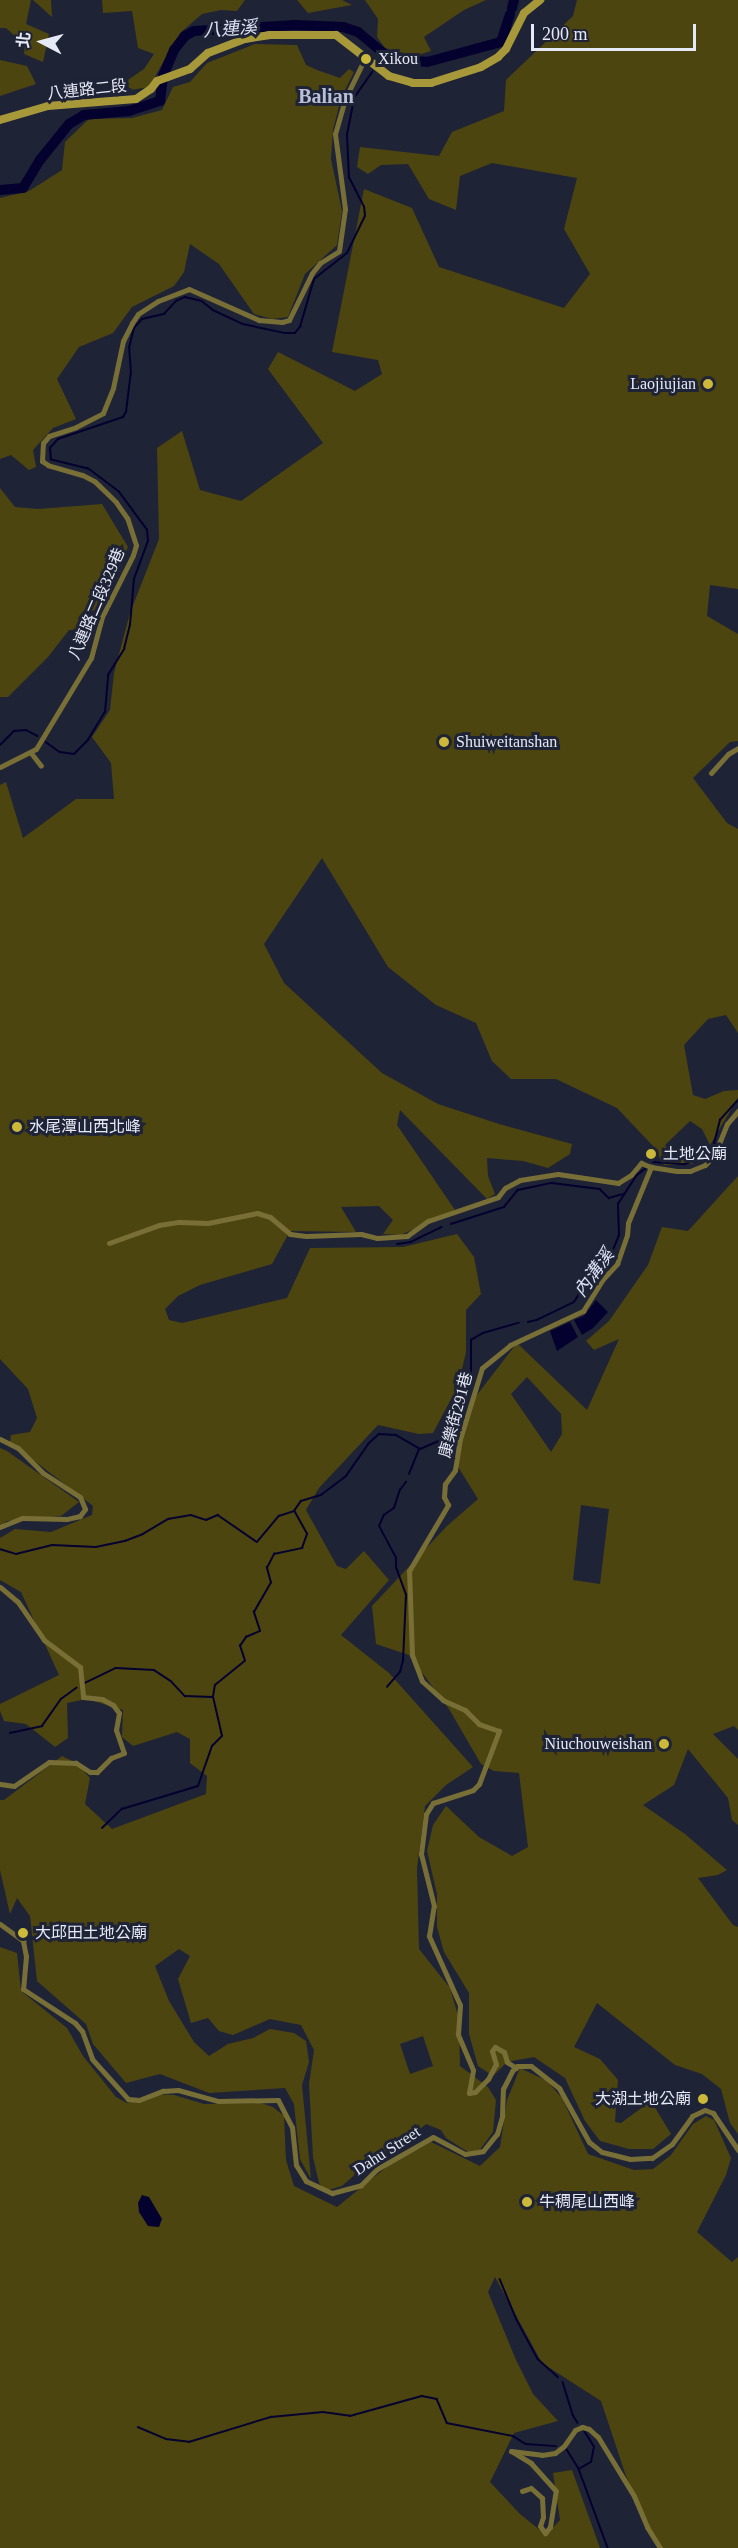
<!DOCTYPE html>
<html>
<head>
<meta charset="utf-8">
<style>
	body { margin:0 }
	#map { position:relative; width:738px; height:2548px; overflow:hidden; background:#1f2336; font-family:"Times New Roman","Noto Sans TC",serif }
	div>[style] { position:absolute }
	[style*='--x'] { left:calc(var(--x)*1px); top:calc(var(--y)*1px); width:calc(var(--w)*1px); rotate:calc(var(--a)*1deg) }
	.green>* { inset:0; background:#4d450f }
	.water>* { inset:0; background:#05012f }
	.stream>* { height:1.5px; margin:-0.75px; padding:0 0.75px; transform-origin:0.75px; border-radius:0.75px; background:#05012f }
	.river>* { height:10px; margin:-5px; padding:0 5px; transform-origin:5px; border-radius:5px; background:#05012f }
	.street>* { height:5px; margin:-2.5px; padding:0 2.5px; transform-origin:2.5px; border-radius:2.5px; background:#786f37 }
	.secondary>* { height:8px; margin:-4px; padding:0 4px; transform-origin:4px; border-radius:4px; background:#a7993a }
	.dots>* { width:16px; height:16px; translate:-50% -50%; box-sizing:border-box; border:3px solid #1f2336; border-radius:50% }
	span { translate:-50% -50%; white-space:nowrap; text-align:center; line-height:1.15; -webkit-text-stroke:6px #1f2336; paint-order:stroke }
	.poi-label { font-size:16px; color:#e5e9f6 }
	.left { translate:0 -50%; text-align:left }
	.right { translate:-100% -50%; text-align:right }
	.street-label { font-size:16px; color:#e5e9f6 }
	.water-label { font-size:18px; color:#dce2f6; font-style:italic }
	.quarter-label { font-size:20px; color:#b8bfd9; font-weight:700 }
	.north { position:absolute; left:12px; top:12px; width:60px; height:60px; -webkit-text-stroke:4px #1f2336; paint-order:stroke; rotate:276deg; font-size:16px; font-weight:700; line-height:24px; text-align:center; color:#e5e9f6 }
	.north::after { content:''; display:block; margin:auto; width:21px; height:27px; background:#e5e9f6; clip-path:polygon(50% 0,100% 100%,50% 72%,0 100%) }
	.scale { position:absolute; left:531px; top:24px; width:165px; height:27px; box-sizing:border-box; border:3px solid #e5e9f6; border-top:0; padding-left:8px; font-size:18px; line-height:21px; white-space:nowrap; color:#e5e9f6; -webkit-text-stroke:4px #1f2336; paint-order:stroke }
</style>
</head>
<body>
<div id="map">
	<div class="green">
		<div style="clip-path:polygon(0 0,31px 0,26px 24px,49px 34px,43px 62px,24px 54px,25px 45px,6px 28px,0 28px)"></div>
		<div style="clip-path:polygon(33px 0,51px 0,52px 17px)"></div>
		<div style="clip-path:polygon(102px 0,245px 0,237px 11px,221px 10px,202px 14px,180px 33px,149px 87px,131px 90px,125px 82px,144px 69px,154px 54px,138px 48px,132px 11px,103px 13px)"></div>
		<div style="clip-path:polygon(297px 0,342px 0,352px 5px,308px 13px)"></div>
		<div style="clip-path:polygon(365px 0,486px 0,464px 10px,424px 37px,431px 51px,415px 56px,385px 48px,377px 37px,378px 19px)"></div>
		<div style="clip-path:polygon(evenodd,577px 0,738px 0,738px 589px,710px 585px,707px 616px,738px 634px,738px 741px,730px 742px,693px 778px,727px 823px,738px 829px,738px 1033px,726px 1015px,708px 1019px,684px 1045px,693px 1095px,705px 1099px,724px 1091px,738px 1090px,738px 1098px,710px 1145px,702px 1129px,690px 1121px,665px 1145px,673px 1160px,696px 1159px,692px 1164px,664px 1165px,653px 1146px,617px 1108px,556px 1079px,511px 1079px,492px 1061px,476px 1023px,436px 1005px,388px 967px,322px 858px,264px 944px,284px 983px,382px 1073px,438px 1104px,499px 1124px,572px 1144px,570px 1154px,548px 1168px,523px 1161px,487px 1158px,488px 1176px,495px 1194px,487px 1199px,400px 1110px,397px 1125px,455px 1210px,401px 1235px,383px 1234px,393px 1220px,379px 1206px,341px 1207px,356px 1232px,290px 1231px,272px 1264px,200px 1285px,178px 1296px,165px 1309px,169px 1320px,182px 1323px,287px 1298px,310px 1248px,403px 1247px,457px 1234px,474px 1257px,481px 1294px,466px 1310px,466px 1352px,458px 1386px,433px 1433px,419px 1434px,378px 1425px,319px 1488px,306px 1510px,337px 1566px,346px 1569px,364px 1551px,389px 1580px,341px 1635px,389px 1673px,473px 1767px,446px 1785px,425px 1806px,417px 1868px,419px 1949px,450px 1988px,459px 2019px,460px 2066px,488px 2087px,496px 2100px,493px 2132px,479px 2151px,468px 2152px,446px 2138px,441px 2130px,426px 2124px,390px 2154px,370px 2161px,342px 2186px,325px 2191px,319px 2183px,313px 2157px,309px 2084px,314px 2050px,301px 2025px,270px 2019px,233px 2035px,219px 2031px,208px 2018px,191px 2023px,178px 1979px,190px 1956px,179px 1949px,155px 1966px,169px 2001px,194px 2042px,209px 2056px,228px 2044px,253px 2038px,270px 2029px,294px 2033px,306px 2041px,309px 2062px,302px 2085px,311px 2179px,300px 2159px,294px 2104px,285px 2088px,209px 2093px,160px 2074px,126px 2083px,93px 2044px,86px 2024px,37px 1981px,30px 1916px,17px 1898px,10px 1914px,0 1870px,0 1800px,4px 1800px,62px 1756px,76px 1763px,90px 1778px,85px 1804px,112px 1829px,206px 1794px,207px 1776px,190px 1763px,190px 1739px,177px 1732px,133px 1746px,122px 1737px,123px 1710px,87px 1699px,67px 1703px,68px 1738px,55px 1747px,26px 1724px,4px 1721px,0 1711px,0 1704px,59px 1675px,21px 1592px,0 1580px,0 1538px,15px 1529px,51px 1532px,92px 1515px,93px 1506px,10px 1442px,11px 1435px,30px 1432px,37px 1418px,28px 1389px,0 1359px,0 785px,6px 782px,23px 838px,76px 799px,114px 799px,111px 763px,92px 737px,110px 710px,114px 673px,130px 613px,159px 539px,157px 448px,182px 431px,200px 490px,241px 501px,323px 443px,268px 369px,278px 352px,355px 391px,382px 374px,378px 360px,332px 352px,364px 189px,412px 208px,439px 267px,564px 308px,590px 274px,564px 229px,577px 178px,492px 163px,460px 176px,456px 210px,429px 199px,408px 164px,381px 165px,368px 174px,357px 167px,360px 147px,439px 156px,452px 132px,504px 111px,506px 80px,573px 16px,577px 0,423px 2036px,433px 2066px,410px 2074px,400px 2044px,423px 2036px)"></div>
		<div style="clip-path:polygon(255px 44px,297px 45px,306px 65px,317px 70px,340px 78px,349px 69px,354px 72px,341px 98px,333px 130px,331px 159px,342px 211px,337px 245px,305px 274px,288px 317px,272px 319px,254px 314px,219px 264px,190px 244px,184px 272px,174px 286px,132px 307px,113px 333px,79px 347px,57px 379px,76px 419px,53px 428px,33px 450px,36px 467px,29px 470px,11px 455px,0 459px,0 198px,29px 191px,62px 170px,65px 142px,89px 119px,132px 118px,162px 110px,173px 87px,190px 82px,207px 63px)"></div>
		<div style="clip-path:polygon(0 60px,27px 66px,36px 84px,0 96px)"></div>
		<div style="clip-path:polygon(0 488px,15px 507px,38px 509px,102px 504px,128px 547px,92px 629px,69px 630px,48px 657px,8px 697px,0 697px)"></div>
		<div style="clip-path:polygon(evenodd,738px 1176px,738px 1730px,734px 1726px,713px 1734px,738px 1759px,738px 1825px,732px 1820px,728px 1798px,688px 1749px,674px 1785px,643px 1805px,685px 1834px,727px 1870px,718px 1875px,698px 1878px,733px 1925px,738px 1927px,738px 2134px,730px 2123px,721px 2089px,702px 2074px,675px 2065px,597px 2003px,574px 2047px,600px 2059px,618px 2080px,615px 2122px,621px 2123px,651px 2101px,671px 2134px,653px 2149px,629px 2149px,600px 2141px,585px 2121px,565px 2078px,534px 2057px,507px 2062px,493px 2076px,478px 2066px,469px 2034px,469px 1993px,444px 1952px,437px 1927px,437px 1894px,427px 1851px,433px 1825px,446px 1806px,479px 1837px,512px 1856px,528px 1847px,519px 1773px,494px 1771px,481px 1764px,449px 1709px,409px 1655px,376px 1644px,372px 1606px,447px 1526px,478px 1499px,455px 1462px,470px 1404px,517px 1343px,587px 1410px,619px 1339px,594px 1350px,586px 1341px,609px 1321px,648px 1265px,662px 1227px,688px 1231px,738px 1176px,527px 1377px,561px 1414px,562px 1434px,551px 1452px,511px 1394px,527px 1377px,738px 1176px,581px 1505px,609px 1509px,600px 1584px,573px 1580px,581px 1505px)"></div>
		<div style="clip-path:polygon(0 1448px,7px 1451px,79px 1502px,61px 1516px,7px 1521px,0 1526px)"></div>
		<div style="clip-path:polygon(0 1947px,17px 1953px,21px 1991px,67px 2028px,83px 2056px,116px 2097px,127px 2103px,151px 2094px,174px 2095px,204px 2104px,261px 2103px,273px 2107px,284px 2116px,286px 2160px,294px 2186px,337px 2207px,389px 2165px,431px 2142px,480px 2166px,500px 2147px,507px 2100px,520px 2068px,547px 2081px,562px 2098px,588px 2154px,634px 2170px,653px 2169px,671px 2155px,693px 2124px,706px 2116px,714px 2120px,731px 2158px,726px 2175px,697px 2232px,732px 2262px,738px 2257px,738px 2548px,658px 2548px,626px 2476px,601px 2401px,542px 2363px,495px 2277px,488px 2292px,516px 2360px,533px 2394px,558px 2421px,514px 2433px,490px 2482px,520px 2514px,546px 2535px,560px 2520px,553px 2473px,572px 2470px,600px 2548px,0 2548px)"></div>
	</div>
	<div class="water">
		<div style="clip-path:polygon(596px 1300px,608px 1312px,593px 1328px,582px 1335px,574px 1320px,584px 1316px)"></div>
		<div style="clip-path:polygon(570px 1322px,578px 1337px,557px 1351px,550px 1331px)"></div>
		<div style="clip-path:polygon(142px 2195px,149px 2197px,162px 2219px,159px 2227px,148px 2226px,139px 2212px,138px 2203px)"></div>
	</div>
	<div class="stream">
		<div style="--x:378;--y:63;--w:11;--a:-49"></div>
		<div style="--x:46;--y:742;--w:17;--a:36"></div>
		<div style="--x:60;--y:752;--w:14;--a:8"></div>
		<div style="--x:74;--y:754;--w:20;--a:-45"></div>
		<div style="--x:88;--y:740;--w:33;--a:-59"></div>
		<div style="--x:105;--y:712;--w:37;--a:-85"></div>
		<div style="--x:108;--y:675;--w:31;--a:-58"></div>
		<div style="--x:124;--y:649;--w:25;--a:-76"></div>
		<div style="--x:130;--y:625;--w:46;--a:-85"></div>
		<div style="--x:134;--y:579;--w:40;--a:-69.8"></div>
		<div style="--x:148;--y:541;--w:11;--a:-95"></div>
		<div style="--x:147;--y:530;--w:47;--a:-126.4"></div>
		<div style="--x:119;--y:492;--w:39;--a:-143"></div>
		<div style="--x:88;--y:469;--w:38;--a:-166"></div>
		<div style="--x:51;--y:460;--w:12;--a:-95"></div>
		<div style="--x:50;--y:448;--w:12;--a:-48"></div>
		<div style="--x:58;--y:439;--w:69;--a:-18.7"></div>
		<div style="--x:123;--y:417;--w:6;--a:-59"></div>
		<div style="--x:126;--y:412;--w:38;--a:-83"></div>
		<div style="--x:131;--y:374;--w:26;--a:-94"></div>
		<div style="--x:129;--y:348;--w:21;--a:-76"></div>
		<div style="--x:134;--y:328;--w:12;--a:-48"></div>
		<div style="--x:142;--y:319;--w:23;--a:-13"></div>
		<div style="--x:164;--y:314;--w:18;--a:-47"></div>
		<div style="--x:176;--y:301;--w:10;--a:-24"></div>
		<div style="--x:185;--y:297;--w:17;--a:13"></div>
		<div style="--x:202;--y:301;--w:14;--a:39"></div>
		<div style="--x:213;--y:310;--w:33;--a:25"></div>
		<div style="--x:243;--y:324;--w:43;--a:12.1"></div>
		<div style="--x:285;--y:333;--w:10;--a:0"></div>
		<div style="--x:295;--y:333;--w:8;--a:-50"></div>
		<div style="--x:300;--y:327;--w:50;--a:-73.7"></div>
		<div style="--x:314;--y:279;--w:42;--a:-38.2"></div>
		<div style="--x:347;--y:253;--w:41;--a:-64.1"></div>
		<div style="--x:365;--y:216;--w:9;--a:-96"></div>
		<div style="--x:364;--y:207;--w:33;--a:-117"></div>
		<div style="--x:349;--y:178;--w:43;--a:-92.7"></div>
		<div style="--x:347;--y:135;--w:38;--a:-79"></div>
		<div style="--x:354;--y:98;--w:32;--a:-55"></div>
		<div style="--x:0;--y:745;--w:20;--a:-45"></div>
		<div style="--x:14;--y:731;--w:12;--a:-5"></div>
		<div style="--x:26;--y:730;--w:13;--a:27"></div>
		<div style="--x:653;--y:1162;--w:32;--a:4"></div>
		<div style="--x:685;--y:1164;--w:22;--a:-18"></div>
		<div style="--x:706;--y:1157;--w:11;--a:-52"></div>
		<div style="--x:713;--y:1148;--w:29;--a:-76"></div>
		<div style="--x:720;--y:1120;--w:27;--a:-48"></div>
		<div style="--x:451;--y:1224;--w:56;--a:-17.8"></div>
		<div style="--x:504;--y:1207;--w:22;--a:-51"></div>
		<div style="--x:518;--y:1190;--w:35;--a:-12"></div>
		<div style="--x:552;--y:1183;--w:48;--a:7.1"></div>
		<div style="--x:600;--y:1189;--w:13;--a:45"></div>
		<div style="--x:609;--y:1198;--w:15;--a:-16"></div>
		<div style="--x:397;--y:1244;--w:14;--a:-8"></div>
		<div style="--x:411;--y:1242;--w:34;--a:-26"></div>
		<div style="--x:528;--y:1322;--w:9;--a:-13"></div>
		<div style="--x:537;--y:1320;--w:41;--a:-25.9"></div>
		<div style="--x:574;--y:1302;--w:37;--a:-57"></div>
		<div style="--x:594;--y:1271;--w:23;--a:-43"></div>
		<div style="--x:611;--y:1255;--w:22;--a:-68"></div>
		<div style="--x:619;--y:1235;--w:31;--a:-92"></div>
		<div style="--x:618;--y:1204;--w:35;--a:-57"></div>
		<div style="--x:637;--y:1175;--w:10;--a:-37"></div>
		<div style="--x:409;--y:1474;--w:27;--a:-68"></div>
		<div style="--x:0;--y:1549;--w:17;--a:17"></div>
		<div style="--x:16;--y:1554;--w:37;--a:-14"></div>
		<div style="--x:52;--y:1545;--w:44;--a:2.6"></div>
		<div style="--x:96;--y:1547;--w:30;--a:-12"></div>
		<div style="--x:125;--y:1541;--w:19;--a:-21"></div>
		<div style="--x:143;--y:1534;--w:29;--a:-31"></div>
		<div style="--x:168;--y:1519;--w:23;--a:-10"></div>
		<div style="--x:191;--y:1515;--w:16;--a:18"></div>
		<div style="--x:206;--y:1520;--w:13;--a:-23"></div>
		<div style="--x:218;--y:1515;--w:47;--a:34.7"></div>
		<div style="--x:257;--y:1542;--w:34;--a:-50"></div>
		<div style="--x:279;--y:1516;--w:16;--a:-18"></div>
		<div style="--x:85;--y:1683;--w:34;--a:-26"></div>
		<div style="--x:116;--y:1668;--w:38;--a:3"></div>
		<div style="--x:154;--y:1670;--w:20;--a:33"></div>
		<div style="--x:171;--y:1681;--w:21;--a:47"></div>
		<div style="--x:185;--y:1696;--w:27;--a:2"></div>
		<div style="--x:387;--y:1687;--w:20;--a:-49"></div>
		<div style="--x:400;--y:1672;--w:11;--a:-75"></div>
		<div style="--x:403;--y:1661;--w:66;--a:-87.4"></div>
		<div style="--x:406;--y:1595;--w:29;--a:-110"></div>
		<div style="--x:396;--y:1568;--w:10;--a:-90"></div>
		<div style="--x:396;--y:1558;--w:36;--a:-118"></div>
		<div style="--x:379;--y:1526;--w:12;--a:-66"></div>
		<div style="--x:384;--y:1515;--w:12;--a:-35"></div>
		<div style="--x:394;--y:1508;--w:19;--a:-72"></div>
		<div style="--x:400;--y:1490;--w:10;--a:-53"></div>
		<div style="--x:10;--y:1733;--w:33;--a:-12"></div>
		<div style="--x:42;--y:1726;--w:33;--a:-55"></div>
		<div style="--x:61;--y:1699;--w:19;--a:-36"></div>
		<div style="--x:102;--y:1828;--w:28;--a:-44"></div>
		<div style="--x:122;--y:1809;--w:79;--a:-16.8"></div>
		<div style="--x:198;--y:1786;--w:42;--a:-70.7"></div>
		<div style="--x:212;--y:1746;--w:14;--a:-45"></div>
		<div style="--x:222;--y:1736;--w:40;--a:-103"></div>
		<div style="--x:213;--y:1697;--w:12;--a:-81"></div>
		<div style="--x:215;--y:1685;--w:38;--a:-39"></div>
		<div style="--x:245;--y:1661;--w:16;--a:-108"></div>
		<div style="--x:240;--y:1646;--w:11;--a:-56"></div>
		<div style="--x:246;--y:1637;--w:15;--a:-23"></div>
		<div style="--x:260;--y:1631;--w:20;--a:-108"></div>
		<div style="--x:254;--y:1612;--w:34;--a:-60"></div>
		<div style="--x:271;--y:1583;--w:16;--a:-105"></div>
		<div style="--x:267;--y:1568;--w:16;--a:-63"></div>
		<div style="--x:274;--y:1554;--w:29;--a:-12"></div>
		<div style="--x:302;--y:1548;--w:15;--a:-70"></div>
		<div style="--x:307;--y:1534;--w:26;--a:-119"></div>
		<div style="--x:294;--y:1511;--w:12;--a:-55"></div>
		<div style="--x:301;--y:1501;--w:21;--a:-17"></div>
		<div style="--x:321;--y:1495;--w:31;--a:-37"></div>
		<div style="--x:346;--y:1476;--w:39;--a:-55"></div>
		<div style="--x:368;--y:1444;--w:15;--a:-42"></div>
		<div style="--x:379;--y:1434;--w:17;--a:3"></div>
		<div style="--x:396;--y:1435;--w:28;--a:30"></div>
		<div style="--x:420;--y:1449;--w:30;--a:-23"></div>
		<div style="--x:448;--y:1437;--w:58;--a:-66.5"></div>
		<div style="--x:471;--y:1384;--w:44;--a:-90"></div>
		<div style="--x:471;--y:1340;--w:14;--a:-30"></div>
		<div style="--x:483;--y:1333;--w:37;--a:-16"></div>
		<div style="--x:500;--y:2279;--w:44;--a:67.5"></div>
		<div style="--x:517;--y:2320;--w:44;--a:61.7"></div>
		<div style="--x:538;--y:2359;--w:27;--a:42"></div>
		<div style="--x:563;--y:2382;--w:34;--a:73"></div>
		<div style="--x:573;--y:2415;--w:9;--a:58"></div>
		<div style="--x:138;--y:2427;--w:30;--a:23"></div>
		<div style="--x:166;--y:2439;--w:23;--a:7"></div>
		<div style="--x:189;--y:2442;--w:86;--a:-17"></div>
		<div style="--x:271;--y:2417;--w:52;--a:-5.5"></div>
		<div style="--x:323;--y:2412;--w:27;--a:8"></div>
		<div style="--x:350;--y:2416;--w:75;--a:-15.5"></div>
		<div style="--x:422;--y:2396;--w:15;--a:11"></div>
		<div style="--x:437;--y:2399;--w:26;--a:67"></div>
		<div style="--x:447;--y:2423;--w:67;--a:11.1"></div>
		<div style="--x:513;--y:2436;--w:15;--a:32"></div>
		<div style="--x:526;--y:2444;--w:30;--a:4"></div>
		<div style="--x:566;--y:2448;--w:25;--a:58"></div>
		<div style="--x:579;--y:2469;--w:84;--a:69.8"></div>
		<div style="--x:579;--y:2469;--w:14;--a:-30"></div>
		<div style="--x:591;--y:2462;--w:15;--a:-79"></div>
		<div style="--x:594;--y:2447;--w:19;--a:-122"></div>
	</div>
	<div class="river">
		<div style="--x:512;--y:8;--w:8;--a:-76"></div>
		<div style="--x:0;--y:190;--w:23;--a:-5"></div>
		<div style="--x:23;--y:188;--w:33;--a:-59"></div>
		<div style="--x:40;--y:160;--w:46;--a:-51.1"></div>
		<div style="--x:69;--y:124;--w:17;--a:-31"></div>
		<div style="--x:84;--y:115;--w:45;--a:-5.1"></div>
		<div style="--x:129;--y:111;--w:33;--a:-18"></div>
		<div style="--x:160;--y:101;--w:25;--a:-83"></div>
		<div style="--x:163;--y:76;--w:28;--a:-67"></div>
		<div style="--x:174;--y:50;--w:18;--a:-52"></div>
		<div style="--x:185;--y:36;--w:10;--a:-29"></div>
		<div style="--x:194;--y:31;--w:101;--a:-3.4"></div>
		<div style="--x:295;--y:25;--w:48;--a:2.4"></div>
		<div style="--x:343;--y:27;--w:16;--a:18"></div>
		<div style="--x:358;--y:32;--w:44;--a:39.5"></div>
		<div style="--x:392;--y:60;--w:35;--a:3"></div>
		<div style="--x:427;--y:62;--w:77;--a:-15.1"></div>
		<div style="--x:501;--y:42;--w:29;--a:-72"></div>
	</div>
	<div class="street">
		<div style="--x:31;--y:753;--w:16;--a:52"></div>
		<div style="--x:0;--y:767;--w:40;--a:-26.6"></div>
		<div style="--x:36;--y:749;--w:106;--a:-58.9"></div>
		<div style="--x:91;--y:658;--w:42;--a:-75"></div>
		<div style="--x:102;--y:617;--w:69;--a:-63.4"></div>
		<div style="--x:133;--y:555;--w:10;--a:-73"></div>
		<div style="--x:136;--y:545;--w:28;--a:-108"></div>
		<div style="--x:127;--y:518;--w:19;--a:-125"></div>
		<div style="--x:116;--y:502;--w:30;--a:-136"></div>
		<div style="--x:94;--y:481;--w:13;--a:-153"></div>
		<div style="--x:82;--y:475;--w:35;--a:-164"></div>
		<div style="--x:48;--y:465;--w:7;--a:-146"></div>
		<div style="--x:42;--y:461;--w:18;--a:-87"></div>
		<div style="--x:43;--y:443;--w:9;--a:-49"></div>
		<div style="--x:49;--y:436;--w:28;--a:-18"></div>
		<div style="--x:76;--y:427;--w:30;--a:-27"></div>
		<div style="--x:103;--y:413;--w:27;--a:-68"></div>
		<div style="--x:113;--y:388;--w:48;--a:-78"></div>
		<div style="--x:123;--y:341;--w:20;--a:-63"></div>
		<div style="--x:132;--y:323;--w:11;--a:-56"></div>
		<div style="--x:138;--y:314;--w:24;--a:-33"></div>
		<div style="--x:158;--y:301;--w:33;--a:-21"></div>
		<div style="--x:189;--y:289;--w:77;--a:23.9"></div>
		<div style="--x:259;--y:320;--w:23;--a:5"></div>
		<div style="--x:282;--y:322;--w:7;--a:-16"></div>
		<div style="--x:289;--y:320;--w:52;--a:-63.9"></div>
		<div style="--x:312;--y:273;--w:13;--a:-51"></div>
		<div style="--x:320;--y:263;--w:22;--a:-32"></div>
		<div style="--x:339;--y:251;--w:42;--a:-81.9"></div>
		<div style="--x:345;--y:209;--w:76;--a:-97.6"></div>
		<div style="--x:335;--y:134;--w:36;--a:-74"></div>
		<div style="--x:345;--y:99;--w:43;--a:-64"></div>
		<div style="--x:711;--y:773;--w:25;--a:-48"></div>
		<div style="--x:728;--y:754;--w:12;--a:-31"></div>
		<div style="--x:109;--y:1243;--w:53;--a:-19.8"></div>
		<div style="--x:159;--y:1225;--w:20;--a:-9"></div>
		<div style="--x:179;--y:1222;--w:29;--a:2"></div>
		<div style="--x:208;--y:1223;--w:50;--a:-11.5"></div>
		<div style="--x:257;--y:1213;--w:14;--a:17"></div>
		<div style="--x:270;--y:1217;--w:26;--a:40"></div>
		<div style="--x:290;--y:1234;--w:16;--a:7"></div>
		<div style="--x:306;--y:1236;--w:55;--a:-2.1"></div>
		<div style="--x:361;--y:1234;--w:16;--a:14"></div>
		<div style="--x:377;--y:1238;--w:30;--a:-4"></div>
		<div style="--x:407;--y:1236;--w:26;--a:-36"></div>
		<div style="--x:428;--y:1221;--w:74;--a:-18.9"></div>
		<div style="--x:498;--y:1197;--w:11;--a:-52"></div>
		<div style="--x:505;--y:1188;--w:17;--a:-28"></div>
		<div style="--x:520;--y:1180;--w:38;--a:-9"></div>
		<div style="--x:558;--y:1174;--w:61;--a:8.5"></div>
		<div style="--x:618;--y:1183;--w:15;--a:-32"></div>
		<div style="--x:631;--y:1175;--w:16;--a:-50"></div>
		<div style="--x:641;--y:1163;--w:11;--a:22"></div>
		<div style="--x:0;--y:1439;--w:20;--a:27"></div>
		<div style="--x:18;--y:1448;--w:35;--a:45"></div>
		<div style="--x:43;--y:1473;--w:44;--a:33"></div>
		<div style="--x:80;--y:1497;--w:13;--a:67"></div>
		<div style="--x:85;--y:1509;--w:9;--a:126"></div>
		<div style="--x:80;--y:1516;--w:13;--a:167"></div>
		<div style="--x:67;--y:1519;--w:45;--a:-178.7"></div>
		<div style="--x:22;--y:1518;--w:24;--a:158"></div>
		<div style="--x:0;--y:1587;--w:23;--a:40"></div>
		<div style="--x:18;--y:1602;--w:46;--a:55.6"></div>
		<div style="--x:44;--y:1640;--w:45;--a:36.9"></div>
		<div style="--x:80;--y:1667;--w:30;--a:84"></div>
		<div style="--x:83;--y:1697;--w:19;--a:6"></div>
		<div style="--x:102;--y:1699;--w:13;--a:29"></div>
		<div style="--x:113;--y:1705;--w:10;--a:53"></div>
		<div style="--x:119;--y:1713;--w:17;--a:100"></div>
		<div style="--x:116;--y:1730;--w:24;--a:71"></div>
		<div style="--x:124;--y:1753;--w:14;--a:159"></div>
		<div style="--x:111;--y:1758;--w:20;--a:135"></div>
		<div style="--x:97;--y:1772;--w:7;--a:180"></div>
		<div style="--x:90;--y:1772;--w:17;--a:-147"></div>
		<div style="--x:76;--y:1763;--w:27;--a:-178"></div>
		<div style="--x:49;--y:1762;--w:42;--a:145.6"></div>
		<div style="--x:14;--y:1786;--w:14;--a:-172"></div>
		<div style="--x:0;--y:1924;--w:29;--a:36"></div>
		<div style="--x:23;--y:1941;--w:15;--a:79"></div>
		<div style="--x:26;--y:1956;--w:33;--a:95"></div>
		<div style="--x:23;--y:1989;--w:62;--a:33.2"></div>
		<div style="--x:75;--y:2023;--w:11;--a:49"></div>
		<div style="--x:82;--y:2031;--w:30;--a:70"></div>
		<div style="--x:92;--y:2059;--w:54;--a:48"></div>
		<div style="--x:128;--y:2099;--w:11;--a:5"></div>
		<div style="--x:139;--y:2100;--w:26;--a:-21"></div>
		<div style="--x:163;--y:2091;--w:15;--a:-4"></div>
		<div style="--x:178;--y:2090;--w:41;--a:15.4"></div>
		<div style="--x:218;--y:2101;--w:60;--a:-1"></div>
		<div style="--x:278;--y:2100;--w:30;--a:63"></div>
		<div style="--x:292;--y:2127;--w:38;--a:84"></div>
		<div style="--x:296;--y:2165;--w:19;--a:58"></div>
		<div style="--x:306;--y:2181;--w:29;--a:25"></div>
		<div style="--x:332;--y:2193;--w:30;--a:-15"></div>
		<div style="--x:361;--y:2185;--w:23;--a:-45"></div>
		<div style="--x:377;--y:2169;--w:64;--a:-29.7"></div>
		<div style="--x:433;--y:2137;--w:36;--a:28"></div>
		<div style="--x:465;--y:2154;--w:18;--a:-9"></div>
		<div style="--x:483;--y:2151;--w:22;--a:-51"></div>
		<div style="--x:497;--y:2134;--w:19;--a:-74"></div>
		<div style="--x:502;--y:2116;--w:27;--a:-88"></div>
		<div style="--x:503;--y:2089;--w:20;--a:-63"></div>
		<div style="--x:512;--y:2071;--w:7;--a:-45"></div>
		<div style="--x:517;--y:2066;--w:14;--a:0"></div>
		<div style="--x:531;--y:2066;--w:36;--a:38"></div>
		<div style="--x:559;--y:2088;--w:62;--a:60.9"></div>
		<div style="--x:589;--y:2142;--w:16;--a:38"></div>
		<div style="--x:602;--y:2152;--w:29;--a:14"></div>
		<div style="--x:630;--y:2159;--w:22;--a:-3"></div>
		<div style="--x:652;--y:2158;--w:24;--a:-35"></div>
		<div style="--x:672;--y:2144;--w:34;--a:-54"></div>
		<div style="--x:692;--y:2116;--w:14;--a:-25"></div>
		<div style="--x:705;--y:2110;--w:9;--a:21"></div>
		<div style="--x:713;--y:2113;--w:45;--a:56"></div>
		<div style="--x:516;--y:2068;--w:11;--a:-146"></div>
		<div style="--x:507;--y:2062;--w:10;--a:-107"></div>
		<div style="--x:504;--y:2052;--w:10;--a:-151"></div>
		<div style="--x:495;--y:2047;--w:5;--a:127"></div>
		<div style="--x:492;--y:2051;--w:14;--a:73"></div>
		<div style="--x:496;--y:2064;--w:17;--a:118"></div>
		<div style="--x:488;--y:2079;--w:18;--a:135"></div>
		<div style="--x:475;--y:2092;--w:6;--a:171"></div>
		<div style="--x:469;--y:2093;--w:23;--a:-80"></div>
		<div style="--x:473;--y:2070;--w:39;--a:-113"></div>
		<div style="--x:458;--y:2034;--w:29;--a:-86"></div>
		<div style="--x:460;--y:2005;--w:76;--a:-114.2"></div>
		<div style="--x:429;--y:1936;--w:30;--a:-81"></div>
		<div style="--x:434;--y:1906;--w:54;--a:-104"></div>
		<div style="--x:421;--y:1854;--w:40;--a:-82.9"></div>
		<div style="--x:426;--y:1814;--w:13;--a:-58"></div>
		<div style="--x:433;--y:1803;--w:42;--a:-18"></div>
		<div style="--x:473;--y:1790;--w:8;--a:-45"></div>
		<div style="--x:479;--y:1784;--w:57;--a:-69.3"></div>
		<div style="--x:499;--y:1731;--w:21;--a:-161"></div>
		<div style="--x:479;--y:1724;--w:20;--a:-135"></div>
		<div style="--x:465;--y:1710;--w:24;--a:-156"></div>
		<div style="--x:443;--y:1700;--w:28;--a:-138"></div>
		<div style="--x:422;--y:1681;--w:28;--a:-111"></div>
		<div style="--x:412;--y:1655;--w:84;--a:-92"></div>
		<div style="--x:409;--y:1571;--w:77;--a:-59.4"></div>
		<div style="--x:448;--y:1505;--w:9;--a:-117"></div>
		<div style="--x:444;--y:1497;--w:13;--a:-86"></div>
		<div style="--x:445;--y:1484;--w:17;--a:-54"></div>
		<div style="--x:455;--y:1470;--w:31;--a:-81"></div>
		<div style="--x:460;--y:1439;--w:74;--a:-72.8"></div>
		<div style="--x:482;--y:1368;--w:36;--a:-39"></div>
		<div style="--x:510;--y:1345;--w:81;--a:-25"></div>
		<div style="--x:583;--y:1311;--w:38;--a:-58"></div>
		<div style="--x:603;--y:1279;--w:21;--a:-47"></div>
		<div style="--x:617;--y:1264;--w:31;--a:-71"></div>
		<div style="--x:627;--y:1235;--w:12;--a:-85"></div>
		<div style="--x:628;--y:1223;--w:61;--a:-67.7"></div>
		<div style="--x:651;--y:1167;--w:26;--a:9"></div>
		<div style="--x:677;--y:1171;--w:13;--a:0"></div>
		<div style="--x:690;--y:1171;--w:16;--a:-22"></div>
		<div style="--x:705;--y:1165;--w:13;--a:-45"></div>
		<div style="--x:714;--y:1156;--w:35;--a:-68"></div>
		<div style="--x:727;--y:1124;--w:17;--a:-50"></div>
		<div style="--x:522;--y:2491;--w:9;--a:-18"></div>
		<div style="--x:531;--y:2488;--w:15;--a:42"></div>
		<div style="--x:542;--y:2498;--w:19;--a:87"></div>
		<div style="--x:543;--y:2517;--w:9;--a:108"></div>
		<div style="--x:540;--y:2526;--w:9;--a:54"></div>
		<div style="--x:545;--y:2533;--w:8;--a:-50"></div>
		<div style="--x:550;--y:2527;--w:36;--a:-81"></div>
		<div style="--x:556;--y:2491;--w:38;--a:-132"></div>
		<div style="--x:531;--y:2463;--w:23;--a:-149"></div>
		<div style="--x:511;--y:2451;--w:31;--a:7"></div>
		<div style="--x:542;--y:2455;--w:13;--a:-9"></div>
		<div style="--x:555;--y:2453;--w:11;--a:-38"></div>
		<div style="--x:564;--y:2446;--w:19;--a:-55"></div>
		<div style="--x:575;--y:2430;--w:8;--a:-23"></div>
		<div style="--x:582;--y:2427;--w:7;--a:16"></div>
		<div style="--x:589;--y:2429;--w:12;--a:42"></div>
		<div style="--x:598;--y:2437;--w:69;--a:58.6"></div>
		<div style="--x:634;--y:2496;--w:34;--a:67"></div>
		<div style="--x:647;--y:2527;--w:25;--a:58"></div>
	</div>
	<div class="secondary">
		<div style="--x:0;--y:120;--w:50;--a:-16.3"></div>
		<div style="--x:48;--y:106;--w:88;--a:-4.5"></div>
		<div style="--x:136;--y:99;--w:18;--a:-34"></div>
		<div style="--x:151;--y:89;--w:10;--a:-53"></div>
		<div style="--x:157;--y:81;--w:35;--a:-20"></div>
		<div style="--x:190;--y:69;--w:24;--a:-42"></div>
		<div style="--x:208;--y:53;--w:40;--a:-21"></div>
		<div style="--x:245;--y:39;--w:24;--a:-9"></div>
		<div style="--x:269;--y:35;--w:67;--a:0"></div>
		<div style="--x:336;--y:35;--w:67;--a:37.7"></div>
		<div style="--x:389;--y:76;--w:25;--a:16"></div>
		<div style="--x:413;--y:83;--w:18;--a:0"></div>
		<div style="--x:431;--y:83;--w:52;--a:-17.7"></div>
		<div style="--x:481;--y:67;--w:20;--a:-30"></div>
		<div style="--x:498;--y:57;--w:11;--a:-45"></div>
		<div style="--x:506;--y:49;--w:40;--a:-63.4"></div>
		<div style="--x:524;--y:13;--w:21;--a:-39"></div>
	</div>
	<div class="dots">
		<div style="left:366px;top:59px;background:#ccb939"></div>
		<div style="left:708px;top:384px;background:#ccb939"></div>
		<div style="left:444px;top:742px;background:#ccb939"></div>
		<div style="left:17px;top:1127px;background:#ccb939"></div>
		<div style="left:651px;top:1154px;background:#ccb939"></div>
		<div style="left:664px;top:1744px;background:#ccb939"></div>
		<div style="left:23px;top:1933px;background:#ccb939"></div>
		<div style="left:703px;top:2099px;background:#ccb939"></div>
		<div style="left:527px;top:2202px;background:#ccb939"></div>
	</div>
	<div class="poi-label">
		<span class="left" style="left:378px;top:59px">Xikou</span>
		<span class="right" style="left:696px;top:384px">Laojiujian</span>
		<span class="left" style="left:456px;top:742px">Shuiweitanshan</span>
		<span class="left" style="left:29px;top:1127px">水尾潭山西北峰</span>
		<span class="left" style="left:663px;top:1154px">土地公廟</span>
		<span class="right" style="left:652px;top:1744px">Niuchouweishan</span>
		<span class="left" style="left:35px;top:1933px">大邱田土地公廟</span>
		<span class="right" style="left:691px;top:2099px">大湖土地公廟</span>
		<span class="left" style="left:539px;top:2202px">牛稠尾山西峰</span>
	</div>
	<div class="street-label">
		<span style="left:87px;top:90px;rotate:-6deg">八連路二段</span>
		<span style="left:97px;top:604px;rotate:-67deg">八連路二段329巷</span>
		<span style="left:456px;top:1415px;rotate:-75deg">康樂街291巷</span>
		<span style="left:387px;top:2151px;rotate:-33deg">Dahu Street</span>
	</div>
	<div class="water-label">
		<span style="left:230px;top:29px;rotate:-4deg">八連溪</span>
		<span style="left:594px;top:1273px;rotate:-54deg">內溝溪</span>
	</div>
	<div class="quarter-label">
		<span style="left:326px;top:96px">Balian</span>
	</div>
	<div class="north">北</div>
	<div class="scale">200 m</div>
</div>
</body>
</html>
